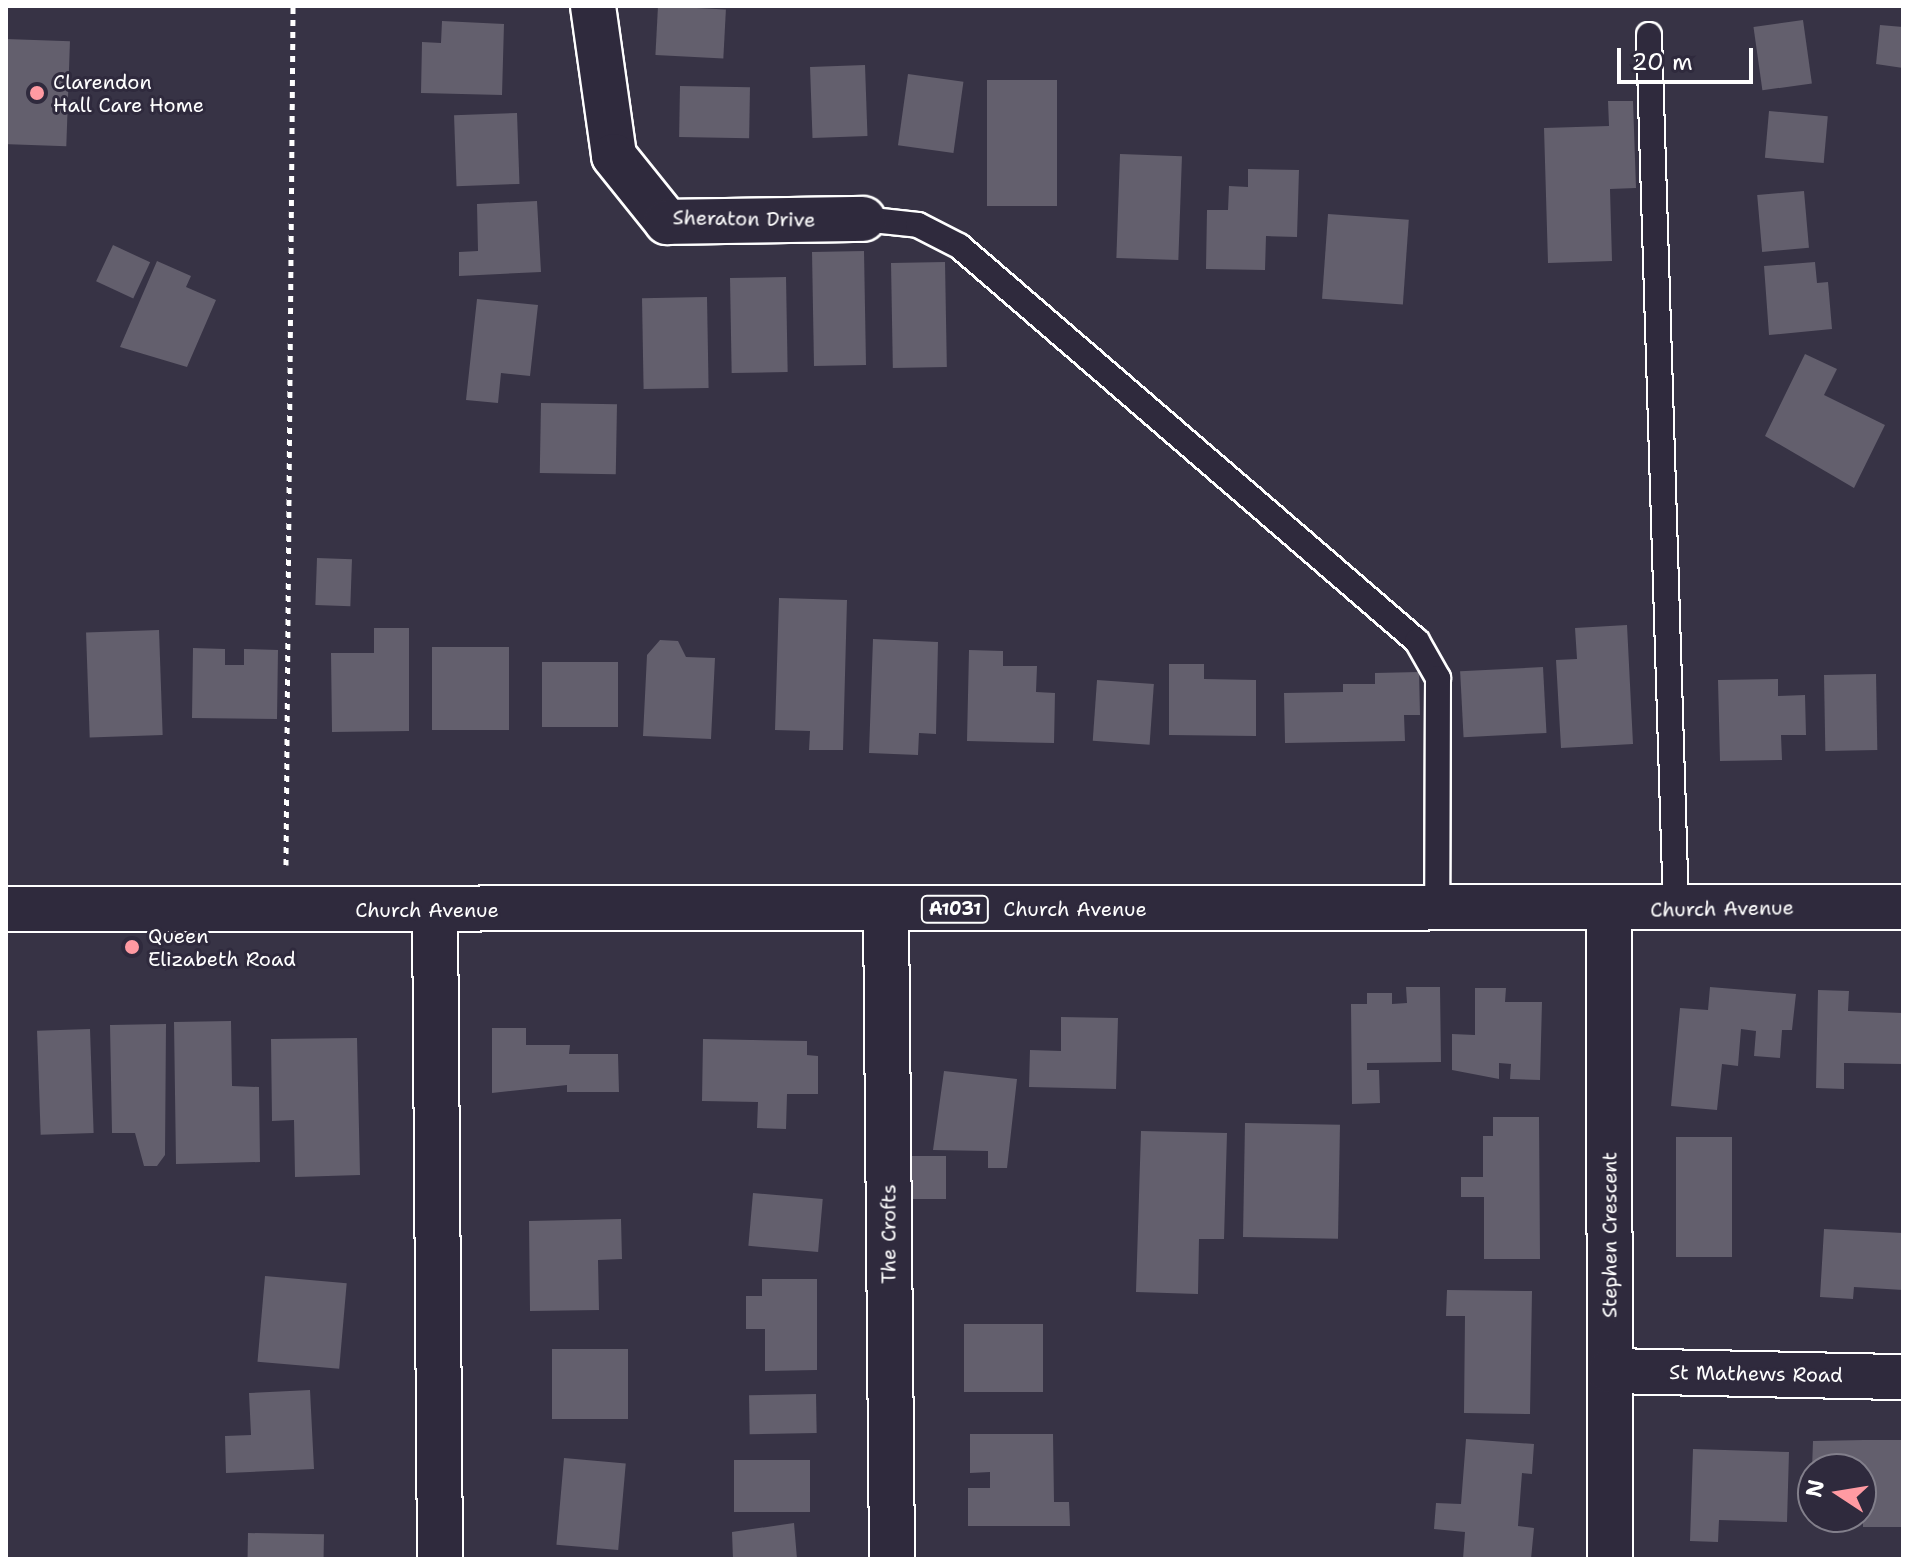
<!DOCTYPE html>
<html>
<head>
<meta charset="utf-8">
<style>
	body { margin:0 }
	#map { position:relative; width:1909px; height:1565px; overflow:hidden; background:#373345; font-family:"Shantell Sans",sans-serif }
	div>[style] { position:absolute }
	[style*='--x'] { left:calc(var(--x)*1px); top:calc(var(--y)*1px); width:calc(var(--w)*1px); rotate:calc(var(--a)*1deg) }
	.building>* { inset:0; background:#635f6d; transform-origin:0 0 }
	.path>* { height:5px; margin-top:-2.5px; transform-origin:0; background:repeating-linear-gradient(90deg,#fff 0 6px,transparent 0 12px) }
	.roads { filter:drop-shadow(2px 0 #fff) drop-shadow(-2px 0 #fff) drop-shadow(0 2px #fff) drop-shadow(0 -2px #fff) }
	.service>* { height:24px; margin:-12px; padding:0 12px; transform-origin:12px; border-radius:12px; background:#2f2a3d }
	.minor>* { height:44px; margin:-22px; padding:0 22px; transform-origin:22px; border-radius:22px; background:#2f2a3d }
	.primary>* { height:44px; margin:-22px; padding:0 22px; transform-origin:22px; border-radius:22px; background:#2f2a3d }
	.dots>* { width:22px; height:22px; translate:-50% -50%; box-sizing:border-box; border:4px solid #2f2a3d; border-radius:50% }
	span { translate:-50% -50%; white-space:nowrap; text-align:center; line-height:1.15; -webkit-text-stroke:6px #2f2a3d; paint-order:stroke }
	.shield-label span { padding:2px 6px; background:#2f2a3d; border:2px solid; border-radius:6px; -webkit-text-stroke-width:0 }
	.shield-label { font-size:18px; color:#fff; font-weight:700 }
	.poi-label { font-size:20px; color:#fff }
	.left { translate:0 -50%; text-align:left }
	.street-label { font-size:20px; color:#fff }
	.frame { position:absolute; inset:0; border:8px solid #fff; pointer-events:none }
	.north { position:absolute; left:1797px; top:1453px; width:80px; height:80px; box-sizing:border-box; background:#2f2a3d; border:2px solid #827f8b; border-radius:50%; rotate:282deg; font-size:22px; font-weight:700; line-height:32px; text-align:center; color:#fff }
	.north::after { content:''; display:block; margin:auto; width:28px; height:36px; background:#ff9aa2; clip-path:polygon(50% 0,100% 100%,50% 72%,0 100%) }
	.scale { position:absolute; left:1617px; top:48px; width:136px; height:36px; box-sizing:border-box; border:4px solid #fff; border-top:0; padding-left:10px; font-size:24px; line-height:28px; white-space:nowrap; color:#fff; -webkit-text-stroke:6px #2f2a3d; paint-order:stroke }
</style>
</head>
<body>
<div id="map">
	<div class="building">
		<div style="left:658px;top:6px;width:68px;height:49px;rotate:3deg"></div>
		<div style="left:1803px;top:20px;width:64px;height:50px;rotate:82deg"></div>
		<div style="clip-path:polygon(442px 21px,504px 24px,502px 95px,421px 93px,422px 42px,441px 43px)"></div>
		<div style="clip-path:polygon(1880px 25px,1903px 27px,1903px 68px,1876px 64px)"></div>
		<div style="left:6px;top:39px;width:64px;height:105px;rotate:2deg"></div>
		<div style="left:865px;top:65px;width:71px;height:55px;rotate:88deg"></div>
		<div style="left:908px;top:74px;width:56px;height:72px;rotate:8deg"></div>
		<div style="left:987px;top:80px;width:70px;height:126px"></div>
		<div style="left:680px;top:86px;width:70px;height:51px;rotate:1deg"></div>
		<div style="clip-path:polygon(1608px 101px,1633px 101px,1636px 188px,1610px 189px,1612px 261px,1548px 263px,1544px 128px,1609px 126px)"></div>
		<div style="left:1769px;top:111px;width:59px;height:47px;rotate:5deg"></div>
		<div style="left:517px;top:113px;width:71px;height:63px;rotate:88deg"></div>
		<div style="left:1120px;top:154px;width:62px;height:104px;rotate:2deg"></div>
		<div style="clip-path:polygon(1248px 169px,1299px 170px,1297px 237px,1266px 236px,1265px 270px,1206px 269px,1207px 210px,1228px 210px,1229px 186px,1248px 187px)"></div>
		<div style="left:1804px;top:191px;width:57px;height:47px;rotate:85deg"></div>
		<div style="clip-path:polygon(537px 201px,541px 272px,459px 276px,459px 252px,478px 251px,477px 204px)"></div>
		<div style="left:1328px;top:214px;width:81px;height:85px;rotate:4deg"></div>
		<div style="left:113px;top:245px;width:41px;height:40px;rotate:25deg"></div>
		<div style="left:864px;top:251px;width:114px;height:52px;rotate:89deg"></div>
		<div style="clip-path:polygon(157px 261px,191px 276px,186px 287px,216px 300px,187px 367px,120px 347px)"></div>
		<div style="left:945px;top:262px;width:105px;height:54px;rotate:89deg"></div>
		<div style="clip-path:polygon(1815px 262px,1817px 283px,1828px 282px,1832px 329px,1769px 335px,1764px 266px)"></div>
		<div style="left:786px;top:277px;width:95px;height:56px;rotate:89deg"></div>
		<div style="left:707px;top:297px;width:91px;height:65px;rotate:89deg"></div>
		<div style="clip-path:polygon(477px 299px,538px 305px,530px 376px,501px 373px,498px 403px,466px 400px)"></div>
		<div style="clip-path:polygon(1805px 354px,1837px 369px,1824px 395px,1885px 425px,1854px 488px,1765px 436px)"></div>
		<div style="left:541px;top:403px;width:76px;height:70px;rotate:1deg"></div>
		<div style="left:317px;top:558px;width:35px;height:47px;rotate:2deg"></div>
		<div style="clip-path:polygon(779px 598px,847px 600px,843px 750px,809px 750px,810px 731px,775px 730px)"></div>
		<div style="clip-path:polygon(1627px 625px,1633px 744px,1561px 748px,1556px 660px,1577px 659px,1575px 628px)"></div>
		<div style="clip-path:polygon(374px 628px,409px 628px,409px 731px,332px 732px,331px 653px,374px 653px)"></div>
		<div style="left:159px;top:630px;width:105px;height:73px;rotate:88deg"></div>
		<div style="clip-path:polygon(873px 639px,938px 642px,936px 734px,919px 733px,918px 755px,869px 753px)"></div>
		<div style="clip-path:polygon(660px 640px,678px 641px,686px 657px,715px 658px,711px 739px,643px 736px,647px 655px)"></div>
		<div style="left:432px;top:647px;width:77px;height:83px"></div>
		<div style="clip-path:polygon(193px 648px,225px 649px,225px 665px,244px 665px,244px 649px,278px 650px,277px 719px,192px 718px)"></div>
		<div style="clip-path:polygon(969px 650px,1003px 651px,1003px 666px,1037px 666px,1036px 692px,1055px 693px,1054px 743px,967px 741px)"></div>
		<div style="left:542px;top:662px;width:76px;height:65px"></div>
		<div style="clip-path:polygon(1169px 664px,1204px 664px,1204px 679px,1256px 680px,1256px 736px,1169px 735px)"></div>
		<div style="left:1543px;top:667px;width:66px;height:83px;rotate:87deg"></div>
		<div style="clip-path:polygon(1419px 672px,1420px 715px,1404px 715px,1405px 741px,1285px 743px,1284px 693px,1343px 692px,1343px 684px,1375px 684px,1375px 673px)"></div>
		<div style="left:1876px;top:674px;width:76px;height:52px;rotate:89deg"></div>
		<div style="clip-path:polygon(1778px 679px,1778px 696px,1805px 695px,1806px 735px,1781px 735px,1782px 760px,1720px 761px,1718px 680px)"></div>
		<div style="left:1097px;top:680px;width:57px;height:61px;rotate:4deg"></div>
		<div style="clip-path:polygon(1406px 987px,1440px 987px,1441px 1062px,1367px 1063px,1367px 1070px,1379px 1070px,1380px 1103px,1352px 1104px,1351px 1004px,1367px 1004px,1367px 993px,1392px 993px,1392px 1004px,1407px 1003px)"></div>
		<div style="clip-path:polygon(1710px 987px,1796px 994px,1792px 1030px,1782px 1030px,1780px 1058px,1754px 1056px,1756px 1031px,1741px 1029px,1738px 1066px,1722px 1064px,1717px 1110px,1671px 1106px,1680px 1008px,1708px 1010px)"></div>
		<div style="clip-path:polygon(1475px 988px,1506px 988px,1505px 1002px,1542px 1002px,1540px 1080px,1510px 1079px,1511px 1064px,1499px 1063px,1499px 1079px,1452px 1070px,1452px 1034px,1475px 1035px)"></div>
		<div style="clip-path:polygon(1818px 990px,1849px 991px,1848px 1011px,1903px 1013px,1903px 1064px,1844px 1063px,1844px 1089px,1816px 1088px)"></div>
		<div style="clip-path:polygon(1061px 1017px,1118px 1018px,1116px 1089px,1029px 1087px,1030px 1050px,1061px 1051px)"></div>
		<div style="clip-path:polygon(231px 1021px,232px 1086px,259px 1087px,260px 1162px,176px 1164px,174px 1022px)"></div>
		<div style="clip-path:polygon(166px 1024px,165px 1155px,157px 1166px,144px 1166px,135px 1133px,112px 1133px,110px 1025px)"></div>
		<div style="clip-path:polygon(492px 1028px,526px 1028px,526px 1045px,570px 1045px,569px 1054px,618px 1054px,619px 1092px,567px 1092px,567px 1085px,492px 1093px)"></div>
		<div style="left:90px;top:1029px;width:104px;height:53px;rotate:88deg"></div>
		<div style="clip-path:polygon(357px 1038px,360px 1175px,295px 1177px,294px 1120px,272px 1121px,271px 1039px)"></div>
		<div style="clip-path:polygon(703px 1039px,807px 1041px,807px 1055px,818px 1056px,818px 1094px,787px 1094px,786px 1129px,757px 1128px,758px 1102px,702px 1101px)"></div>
		<div style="clip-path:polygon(944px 1071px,1017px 1079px,1007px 1168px,988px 1168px,988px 1151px,933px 1150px)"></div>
		<div style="clip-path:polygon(1493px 1117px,1539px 1117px,1540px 1259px,1484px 1259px,1484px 1197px,1461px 1197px,1461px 1177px,1483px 1177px,1483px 1136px,1493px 1136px)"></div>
		<div style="left:1245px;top:1123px;width:95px;height:114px;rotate:1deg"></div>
		<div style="clip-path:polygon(1141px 1131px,1227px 1133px,1224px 1239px,1199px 1239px,1198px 1294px,1136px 1292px)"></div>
		<div style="left:1676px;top:1137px;width:56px;height:120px"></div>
		<div style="left:911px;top:1156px;width:35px;height:43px"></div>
		<div style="left:753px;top:1193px;width:70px;height:53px;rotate:5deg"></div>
		<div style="clip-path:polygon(621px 1219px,622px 1259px,598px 1260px,599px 1310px,530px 1311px,529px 1221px)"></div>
		<div style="clip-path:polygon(1824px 1229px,1903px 1233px,1903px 1290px,1854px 1287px,1853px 1299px,1820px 1297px)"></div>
		<div style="left:265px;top:1276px;width:82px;height:86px;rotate:5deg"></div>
		<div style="clip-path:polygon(762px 1279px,817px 1279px,817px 1370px,765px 1371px,765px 1329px,746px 1329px,746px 1296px,762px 1296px)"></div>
		<div style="clip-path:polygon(1447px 1290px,1532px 1291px,1530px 1414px,1464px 1413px,1465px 1316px,1446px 1316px)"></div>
		<div style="left:964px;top:1324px;width:79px;height:68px"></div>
		<div style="left:552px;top:1349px;width:76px;height:70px"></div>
		<div style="clip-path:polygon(310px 1390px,314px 1469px,226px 1473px,225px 1436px,251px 1435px,249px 1393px)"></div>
		<div style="left:816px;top:1394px;width:39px;height:67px;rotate:89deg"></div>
		<div style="clip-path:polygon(970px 1434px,1053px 1434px,1054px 1502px,1069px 1502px,1070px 1526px,968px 1526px,968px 1488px,990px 1488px,990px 1472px,970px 1473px)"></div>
		<div style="clip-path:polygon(1466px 1439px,1534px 1444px,1532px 1474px,1522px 1473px,1518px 1526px,1534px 1528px,1531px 1559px,1463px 1559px,1465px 1532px,1434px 1529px,1436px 1503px,1461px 1504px)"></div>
		<div style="clip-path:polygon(1864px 1440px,1903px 1440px,1903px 1527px,1863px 1527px,1861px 1469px,1812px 1469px,1813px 1441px)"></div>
		<div style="clip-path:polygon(1693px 1449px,1789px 1452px,1787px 1522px,1719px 1520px,1718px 1542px,1690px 1541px)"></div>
		<div style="left:564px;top:1458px;width:62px;height:87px;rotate:5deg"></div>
		<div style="left:734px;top:1460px;width:76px;height:52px"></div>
		<div style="clip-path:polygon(794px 1523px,797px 1559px,733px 1559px,732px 1532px)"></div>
		<div style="left:248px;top:1533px;width:76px;height:26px;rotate:1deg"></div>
	</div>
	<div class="path">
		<div style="--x:286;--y:865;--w:859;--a:-89.53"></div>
	</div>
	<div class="roads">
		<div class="service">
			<div style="--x:1649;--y:35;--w:876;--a:88.23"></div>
			<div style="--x:863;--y:219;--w:55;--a:6.2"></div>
			<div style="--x:918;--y:225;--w:46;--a:27.1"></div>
			<div style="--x:959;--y:246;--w:605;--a:40.78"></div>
			<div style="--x:1417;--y:641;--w:43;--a:60.4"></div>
			<div style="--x:1438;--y:678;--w:233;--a:90.2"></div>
		</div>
		<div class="minor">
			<div style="--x:593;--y:6;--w:151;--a:82"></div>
			<div style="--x:614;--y:156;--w:85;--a:51.2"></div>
			<div style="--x:667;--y:222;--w:196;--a:-0.9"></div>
			<div style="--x:435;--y:910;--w:649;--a:89.56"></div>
			<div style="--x:886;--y:910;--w:649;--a:89.47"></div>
			<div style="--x:1609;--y:910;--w:649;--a:89.91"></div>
			<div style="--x:1610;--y:1371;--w:293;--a:1.2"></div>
		</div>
		<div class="primary">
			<div style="--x:6;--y:909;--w:1897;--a:-0.06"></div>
		</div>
	</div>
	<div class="dots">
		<div style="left:37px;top:93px;background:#ff9aa2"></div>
		<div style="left:132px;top:947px;background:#ff9aa2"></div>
	</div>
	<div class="shield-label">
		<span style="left:955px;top:909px">A1031</span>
	</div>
	<div class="poi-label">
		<span class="left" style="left:53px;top:94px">Clarendon<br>Hall Care Home</span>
		<span class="left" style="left:148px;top:948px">Queen<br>Elizabeth Road</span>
	</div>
	<div class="street-label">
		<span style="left:744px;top:219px;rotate:1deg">Sheraton Drive</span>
		<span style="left:1075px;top:909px">Church Avenue</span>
		<span style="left:1722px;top:909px;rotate:-1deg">Church Avenue</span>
		<span style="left:427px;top:910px">Church Avenue</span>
		<span style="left:889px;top:1234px;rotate:-90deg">The Crofts</span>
		<span style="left:1610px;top:1235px;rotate:-90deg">Stephen Crescent</span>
		<span style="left:1756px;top:1374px;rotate:1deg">St Mathews Road</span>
	</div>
	<div class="frame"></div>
	<div class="north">N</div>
	<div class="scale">20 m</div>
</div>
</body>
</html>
